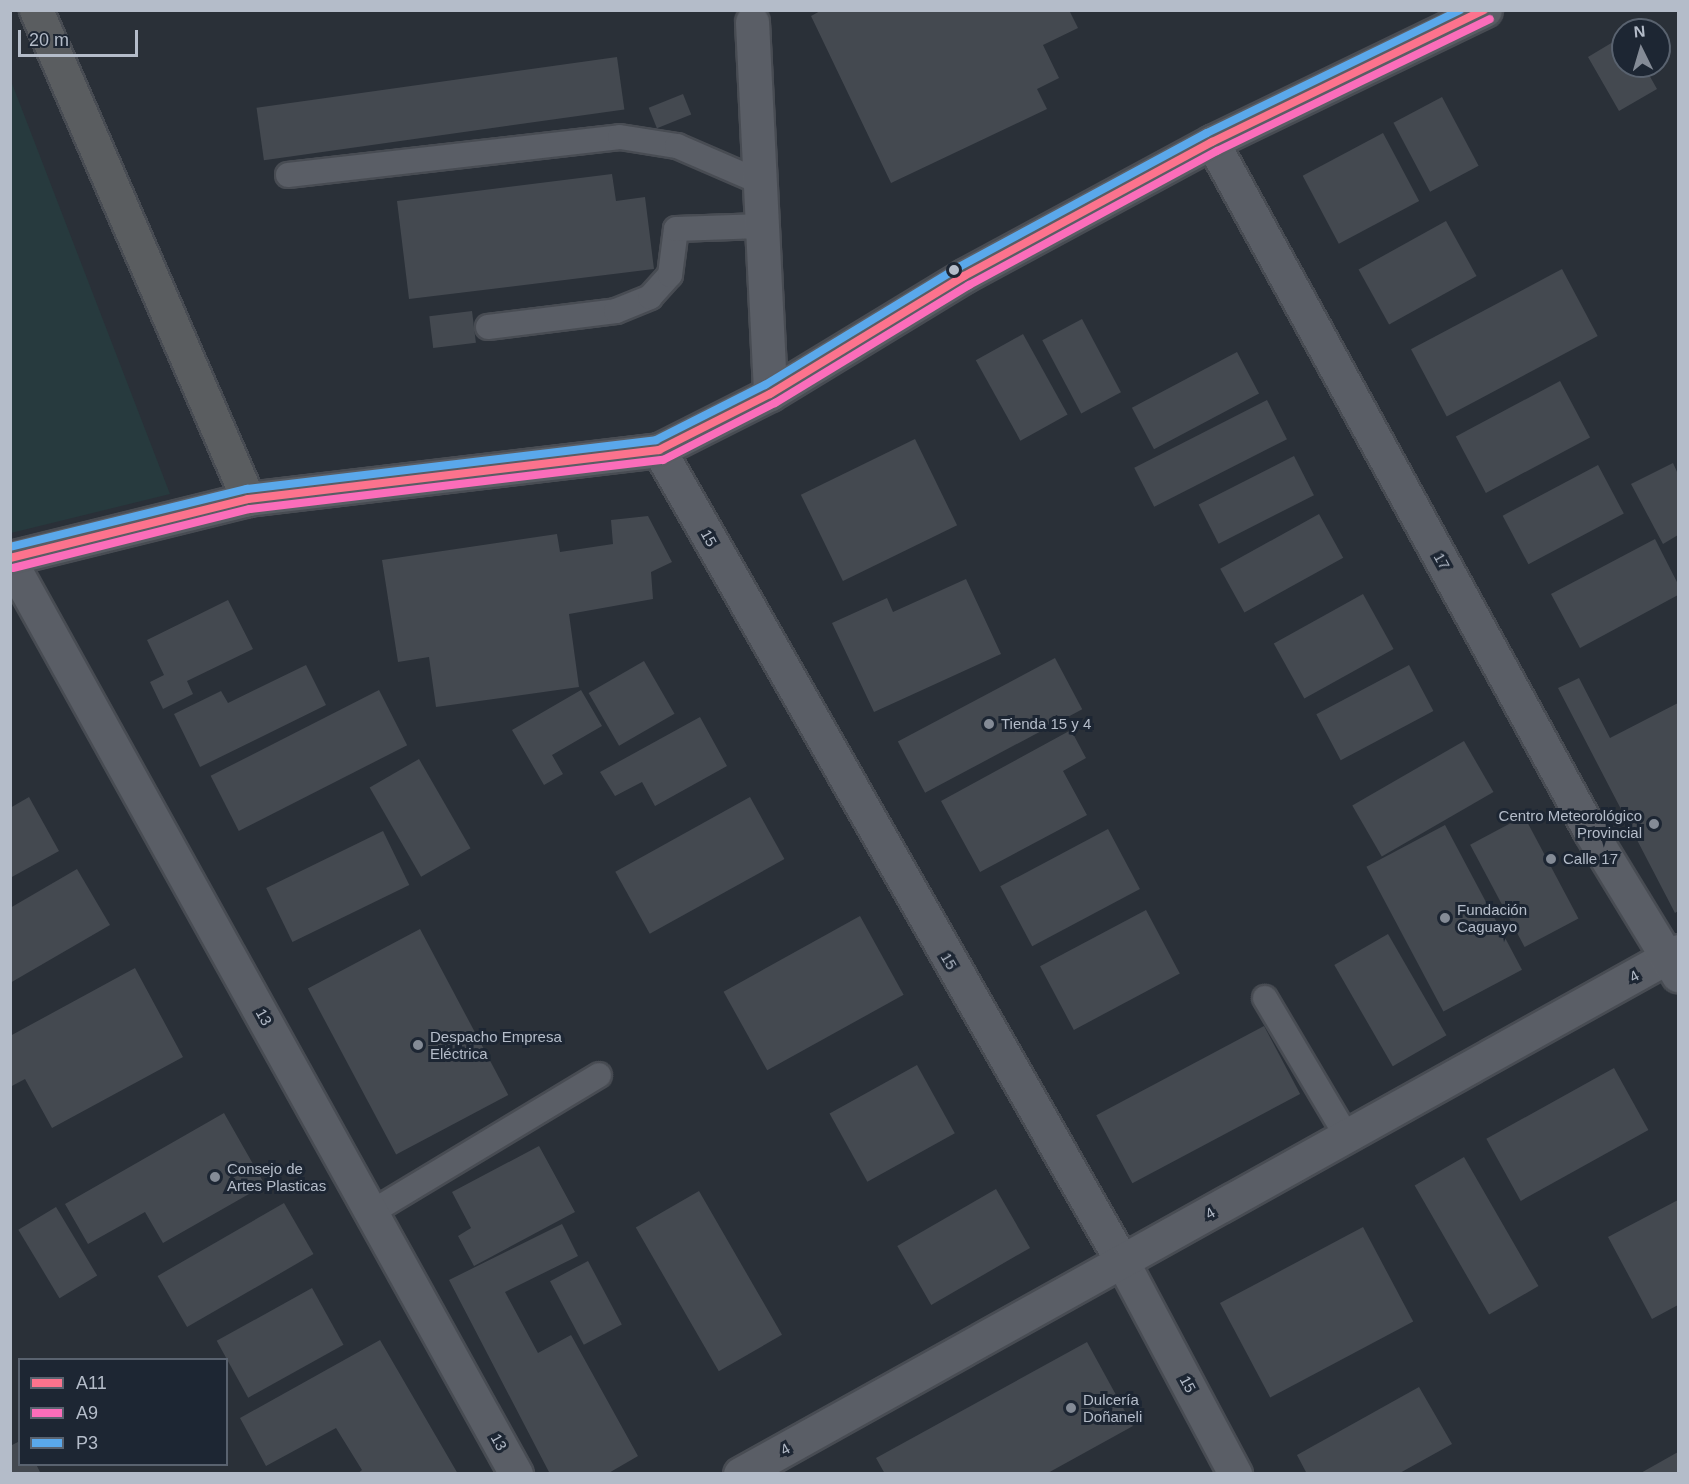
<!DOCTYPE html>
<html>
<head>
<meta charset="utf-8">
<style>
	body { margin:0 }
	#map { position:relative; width:1689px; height:1484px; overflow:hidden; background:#2a3038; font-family:Helvetica,sans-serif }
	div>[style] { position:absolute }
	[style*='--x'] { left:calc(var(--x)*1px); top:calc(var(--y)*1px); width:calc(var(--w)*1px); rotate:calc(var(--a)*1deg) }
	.green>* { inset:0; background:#273a3e }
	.building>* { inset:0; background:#444950; transform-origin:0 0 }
	.roads { filter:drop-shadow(2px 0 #484c53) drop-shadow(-2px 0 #484c53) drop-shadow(0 2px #484c53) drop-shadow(0 -2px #484c53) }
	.service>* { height:24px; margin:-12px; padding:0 12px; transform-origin:12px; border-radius:12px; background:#5a5e66 }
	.minor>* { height:33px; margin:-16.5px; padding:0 16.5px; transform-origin:16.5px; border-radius:16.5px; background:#5a5e66 }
	.tertiary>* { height:33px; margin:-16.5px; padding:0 16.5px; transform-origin:16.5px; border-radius:16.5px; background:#5a5e66 }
	.secondary>* { height:33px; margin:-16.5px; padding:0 16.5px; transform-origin:16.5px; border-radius:16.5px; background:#595d64 }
	.motorway>* { height:33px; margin:-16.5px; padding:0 16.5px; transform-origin:16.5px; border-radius:16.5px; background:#5a5d60 }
	.bus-1>* { height:8px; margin:-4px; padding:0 4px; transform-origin:4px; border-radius:4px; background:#fc738d }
	.bus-2>* { height:8px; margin:-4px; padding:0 4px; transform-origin:4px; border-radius:4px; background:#fb6dba }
	.bus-3>* { height:8px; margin:-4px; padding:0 4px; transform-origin:4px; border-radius:4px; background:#5aa8eb }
	.dots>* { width:16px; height:16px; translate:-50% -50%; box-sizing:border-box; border:3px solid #1d2633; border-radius:50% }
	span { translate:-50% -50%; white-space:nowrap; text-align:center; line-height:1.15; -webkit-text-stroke:6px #1d2633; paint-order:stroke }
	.street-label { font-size:15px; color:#b4bcc9 }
	.poi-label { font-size:15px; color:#b4bcc9 }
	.left { translate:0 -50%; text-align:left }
	.right { translate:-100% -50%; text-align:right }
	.frame { position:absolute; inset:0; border:12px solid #b4bcc9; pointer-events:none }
	.legend { position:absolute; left:18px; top:1358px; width:210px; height:108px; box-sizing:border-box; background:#1d2633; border:2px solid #59626f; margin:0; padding:8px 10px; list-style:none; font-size:18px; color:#b4bcc9 }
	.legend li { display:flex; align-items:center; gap:12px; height:30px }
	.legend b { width:30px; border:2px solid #59626f }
	.north { position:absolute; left:1611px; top:18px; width:60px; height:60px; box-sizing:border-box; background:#1d2633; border:2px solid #59626f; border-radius:50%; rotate:355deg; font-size:16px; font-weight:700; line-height:24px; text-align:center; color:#b4bcc9 }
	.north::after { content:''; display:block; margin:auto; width:21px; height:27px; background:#848b96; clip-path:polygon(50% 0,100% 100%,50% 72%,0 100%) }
	.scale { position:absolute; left:18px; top:30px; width:120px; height:27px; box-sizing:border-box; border:3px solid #b4bcc9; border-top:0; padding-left:8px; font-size:18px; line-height:21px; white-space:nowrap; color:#b4bcc9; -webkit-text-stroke:4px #1d2633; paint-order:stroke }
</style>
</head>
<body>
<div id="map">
	<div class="green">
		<div style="clip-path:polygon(11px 81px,170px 494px,11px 533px,10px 533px)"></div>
	</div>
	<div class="building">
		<div style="clip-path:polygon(822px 10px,1069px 10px,1078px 28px,1043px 45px,1059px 78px,1037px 89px,1047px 109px,891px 183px,811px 16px)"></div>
		<div style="clip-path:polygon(1623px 36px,1623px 66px,1644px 66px,1657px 89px,1619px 111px,1588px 57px)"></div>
		<div style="left:617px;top:57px;width:53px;height:364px;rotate:82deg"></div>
		<div style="left:683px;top:94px;width:22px;height:37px;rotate:68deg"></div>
		<div style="left:1442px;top:97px;width:78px;height:55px;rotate:62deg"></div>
		<div style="left:1383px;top:133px;width:77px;height:91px;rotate:62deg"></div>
		<div style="clip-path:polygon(612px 174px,616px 201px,645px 197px,654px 269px,409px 299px,397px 201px)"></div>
		<div style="left:1446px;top:221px;width:63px;height:100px;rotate:61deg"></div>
		<div style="left:1562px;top:269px;width:76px;height:171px;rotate:62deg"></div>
		<div style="left:472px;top:311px;width:32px;height:43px;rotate:83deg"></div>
		<div style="left:1082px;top:319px;width:83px;height:45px;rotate:62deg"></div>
		<div style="left:1023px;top:334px;width:92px;height:54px;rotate:61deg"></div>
		<div style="left:1237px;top:352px;width:47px;height:119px;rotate:62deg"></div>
		<div style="left:1560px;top:381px;width:64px;height:118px;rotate:62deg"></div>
		<div style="left:1267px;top:400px;width:44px;height:149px;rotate:63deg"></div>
		<div style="left:915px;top:439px;width:96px;height:127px;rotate:64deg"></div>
		<div style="left:1294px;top:456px;width:44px;height:107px;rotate:63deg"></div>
		<div style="clip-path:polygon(1673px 463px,1678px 474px,1678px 535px,1663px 544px,1631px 484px)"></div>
		<div style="left:1598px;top:465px;width:55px;height:108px;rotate:62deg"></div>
		<div style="left:1319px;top:514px;width:50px;height:113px;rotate:61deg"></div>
		<div style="clip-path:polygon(648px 516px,672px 562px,651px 572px,653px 599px,569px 614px,579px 687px,436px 707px,429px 657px,398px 662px,382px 560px,557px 534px,560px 552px,613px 544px,611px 520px)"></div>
		<div style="clip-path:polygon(1655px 539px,1678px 584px,1678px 595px,1580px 648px,1551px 594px)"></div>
		<div style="clip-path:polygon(966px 579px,1001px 654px,874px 712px,832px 623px,887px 598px,893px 612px)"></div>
		<div style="left:1363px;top:594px;width:63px;height:102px;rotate:61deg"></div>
		<div style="clip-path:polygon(228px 600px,253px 649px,187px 681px,193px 694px,163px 709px,150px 682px,164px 675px,147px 640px)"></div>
		<div style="left:1055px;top:658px;width:58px;height:178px;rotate:62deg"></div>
		<div style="left:644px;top:661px;width:61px;height:64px;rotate:60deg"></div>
		<div style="clip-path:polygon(306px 665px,326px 705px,200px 767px,174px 714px,221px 691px,228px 703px)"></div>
		<div style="left:1409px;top:665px;width:52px;height:105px;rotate:62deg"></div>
		<div style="clip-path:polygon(1579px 678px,1610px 738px,1678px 703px,1678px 911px,1675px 913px,1558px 688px)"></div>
		<div style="left:379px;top:690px;width:62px;height:189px;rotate:63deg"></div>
		<div style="clip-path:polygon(581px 690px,602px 726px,552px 755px,563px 774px,544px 785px,512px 730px)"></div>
		<div style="clip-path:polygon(700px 717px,727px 766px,655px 806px,642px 782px,615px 796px,600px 772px)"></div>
		<div style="clip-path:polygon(1071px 730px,1086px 758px,1063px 771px,1087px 815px,980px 872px,941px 801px)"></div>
		<div style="left:1464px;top:741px;width:59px;height:129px;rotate:60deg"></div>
		<div style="left:419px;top:759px;width:103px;height:57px;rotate:60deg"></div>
		<div style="clip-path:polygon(29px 797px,59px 851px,10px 878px,10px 808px)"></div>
		<div style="left:750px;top:797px;width:71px;height:154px;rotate:61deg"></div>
		<div style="left:1524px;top:816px;width:116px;height:61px;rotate:62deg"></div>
		<div style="left:1445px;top:825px;width:164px;height:89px;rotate:62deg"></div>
		<div style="left:1108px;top:829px;width:68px;height:122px;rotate:62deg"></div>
		<div style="left:383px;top:831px;width:60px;height:130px;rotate:64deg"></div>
		<div style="clip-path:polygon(77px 869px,110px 925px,10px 983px,10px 908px)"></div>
		<div style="left:1146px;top:910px;width:72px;height:120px;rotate:62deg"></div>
		<div style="left:860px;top:916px;width:90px;height:156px;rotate:61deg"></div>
		<div style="left:420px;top:929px;width:188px;height:127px;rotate:62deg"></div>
		<div style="left:1388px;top:934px;width:117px;height:62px;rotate:60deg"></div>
		<div style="clip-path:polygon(135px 968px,183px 1057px,52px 1128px,25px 1079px,10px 1087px,10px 1036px)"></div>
		<div style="left:1264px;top:1026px;width:77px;height:190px;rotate:62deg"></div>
		<div style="left:917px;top:1065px;width:78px;height:100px;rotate:61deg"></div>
		<div style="left:1614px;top:1068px;width:71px;height:146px;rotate:61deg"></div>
		<div style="clip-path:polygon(224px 1113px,265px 1185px,163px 1243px,145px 1212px,88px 1244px,65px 1204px)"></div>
		<div style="clip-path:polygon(539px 1146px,575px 1212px,474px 1266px,458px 1236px,471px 1228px,452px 1192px)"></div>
		<div style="left:1464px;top:1157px;width:149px;height:57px;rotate:60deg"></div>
		<div style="left:996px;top:1189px;width:68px;height:114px;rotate:60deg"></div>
		<div style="left:699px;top:1191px;width:166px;height:73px;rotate:60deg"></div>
		<div style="clip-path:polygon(1678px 1200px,1678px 1305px,1652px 1319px,1608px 1237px)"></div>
		<div style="left:284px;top:1203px;width:59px;height:146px;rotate:60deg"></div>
		<div style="left:56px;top:1207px;width:80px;height:44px;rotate:59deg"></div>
		<div style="clip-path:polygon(562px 1224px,578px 1256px,505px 1292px,538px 1353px,571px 1335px,638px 1456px,607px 1474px,550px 1474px,449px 1280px)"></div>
		<div style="left:1363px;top:1227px;width:107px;height:162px;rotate:62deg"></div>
		<div style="left:588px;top:1261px;width:72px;height:43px;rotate:62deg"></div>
		<div style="left:312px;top:1288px;width:65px;height:109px;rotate:61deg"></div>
		<div style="clip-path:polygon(380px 1340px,458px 1474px,357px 1474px,362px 1470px,336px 1428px,266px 1466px,240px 1418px)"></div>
		<div style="clip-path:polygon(1087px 1342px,1133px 1426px,1046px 1474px,885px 1474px,876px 1458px)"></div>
		<div style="clip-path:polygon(1419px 1387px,1452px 1444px,1398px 1474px,1307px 1474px,1297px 1455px)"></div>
		<div style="clip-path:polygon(20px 1441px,20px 1464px,36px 1464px,41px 1474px,10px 1474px,10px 1446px)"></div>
		<div style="clip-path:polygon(1678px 1452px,1678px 1474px,1639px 1474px)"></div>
	</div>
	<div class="roads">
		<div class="service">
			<div style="--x:288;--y:175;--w:334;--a:-6.5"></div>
			<div style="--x:620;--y:137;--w:58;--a:9"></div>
			<div style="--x:677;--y:146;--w:90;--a:23.4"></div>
			<div style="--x:488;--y:327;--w:129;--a:-7.1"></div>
			<div style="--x:616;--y:311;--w:37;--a:-22"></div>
			<div style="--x:650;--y:297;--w:30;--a:-48"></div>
			<div style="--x:670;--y:275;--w:46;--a:-82.6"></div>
			<div style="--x:676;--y:229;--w:86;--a:-2"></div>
			<div style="--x:1265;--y:998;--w:159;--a:59.4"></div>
			<div style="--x:372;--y:1212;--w:265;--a:-31.1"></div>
		</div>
		<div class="minor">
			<div style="--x:752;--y:22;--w:372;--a:87.2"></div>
			<div style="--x:659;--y:450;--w:936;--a:60.29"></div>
			<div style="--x:1123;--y:1263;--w:239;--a:62"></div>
			<div style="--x:10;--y:561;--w:1044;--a:61"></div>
			<div style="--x:740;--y:1474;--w:1074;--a:-29.14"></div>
		</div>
		<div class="tertiary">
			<div style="--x:1212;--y:142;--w:786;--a:61.25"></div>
			<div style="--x:1590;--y:831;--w:169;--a:58.6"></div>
		</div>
		<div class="secondary">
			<div style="--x:10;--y:558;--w:245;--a:-13.9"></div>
			<div style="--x:248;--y:499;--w:414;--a:-6.8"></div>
			<div style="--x:659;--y:450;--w:124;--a:-26.8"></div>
			<div style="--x:770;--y:394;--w:227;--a:-31.3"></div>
			<div style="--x:964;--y:276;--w:282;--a:-28.4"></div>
			<div style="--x:1212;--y:142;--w:303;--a:-25.8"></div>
		</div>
		<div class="motorway">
			<div style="--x:36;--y:10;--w:533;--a:66.56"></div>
		</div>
	</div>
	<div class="bus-1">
		<div style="--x:10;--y:558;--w:245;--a:-13.9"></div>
		<div style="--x:248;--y:499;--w:414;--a:-6.8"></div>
		<div style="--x:659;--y:450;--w:124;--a:-26.8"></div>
		<div style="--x:770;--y:394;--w:227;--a:-31.3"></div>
		<div style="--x:964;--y:276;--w:282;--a:-28.4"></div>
		<div style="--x:1212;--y:142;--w:302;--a:-25.9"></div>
	</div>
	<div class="bus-2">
		<div style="--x:13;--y:568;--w:244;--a:-14"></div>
		<div style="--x:250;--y:509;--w:416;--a:-6.8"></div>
		<div style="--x:663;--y:460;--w:126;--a:-27"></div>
		<div style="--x:775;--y:403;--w:227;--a:-31.3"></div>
		<div style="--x:969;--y:285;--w:282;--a:-28.4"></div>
		<div style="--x:1217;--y:151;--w:303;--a:-25.8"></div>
	</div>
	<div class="bus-3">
		<div style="--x:10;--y:547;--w:244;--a:-13.8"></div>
		<div style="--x:247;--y:489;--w:412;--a:-6.8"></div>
		<div style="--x:656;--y:440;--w:122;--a:-26.8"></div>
		<div style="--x:765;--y:385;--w:227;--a:-31.3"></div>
		<div style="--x:959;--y:267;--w:282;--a:-28.4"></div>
		<div style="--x:1207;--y:133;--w:281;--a:-25.9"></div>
	</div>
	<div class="dots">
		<div style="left:954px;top:270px;background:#b4bcc9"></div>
		<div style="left:989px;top:724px;background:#848b96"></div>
		<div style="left:1654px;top:824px;background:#848b96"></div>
		<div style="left:1551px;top:859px;background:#848b96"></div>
		<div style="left:1445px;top:918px;background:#848b96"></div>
		<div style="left:418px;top:1045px;background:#848b96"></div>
		<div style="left:215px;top:1177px;background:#848b96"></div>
		<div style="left:1071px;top:1408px;background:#848b96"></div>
	</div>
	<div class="street-label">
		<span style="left:709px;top:538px;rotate:61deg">15</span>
		<span style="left:1442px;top:561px;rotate:61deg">17</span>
		<span style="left:949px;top:961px;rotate:60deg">15</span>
		<span style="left:1634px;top:976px;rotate:-29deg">4</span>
		<span style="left:264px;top:1017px;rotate:61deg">13</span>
		<span style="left:1210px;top:1213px;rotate:-30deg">4</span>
		<span style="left:1188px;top:1384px;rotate:62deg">15</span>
		<span style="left:499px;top:1442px;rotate:61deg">13</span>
		<span style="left:785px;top:1449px;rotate:-29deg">4</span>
	</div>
	<div class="poi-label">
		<span class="left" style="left:1001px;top:724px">Tienda 15 y 4</span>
		<span class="right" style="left:1642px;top:824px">Centro Meteorológico<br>Provincial</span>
		<span class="left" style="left:1563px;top:859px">Calle 17</span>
		<span class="left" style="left:1457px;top:918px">Fundación<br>Caguayo</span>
		<span class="left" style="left:430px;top:1045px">Despacho Empresa<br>Eléctrica</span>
		<span class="left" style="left:227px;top:1177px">Consejo de<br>Artes Plasticas</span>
		<span class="left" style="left:1083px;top:1408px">Dulcería<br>Doñaneli</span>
	</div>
	<div class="frame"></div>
	<ul class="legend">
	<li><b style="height:8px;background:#fc738d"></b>A11</li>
	<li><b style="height:8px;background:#fb6dba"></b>A9</li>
	<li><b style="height:8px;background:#5aa8eb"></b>P3</li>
	</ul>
	<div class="north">N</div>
	<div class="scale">20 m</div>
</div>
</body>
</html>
